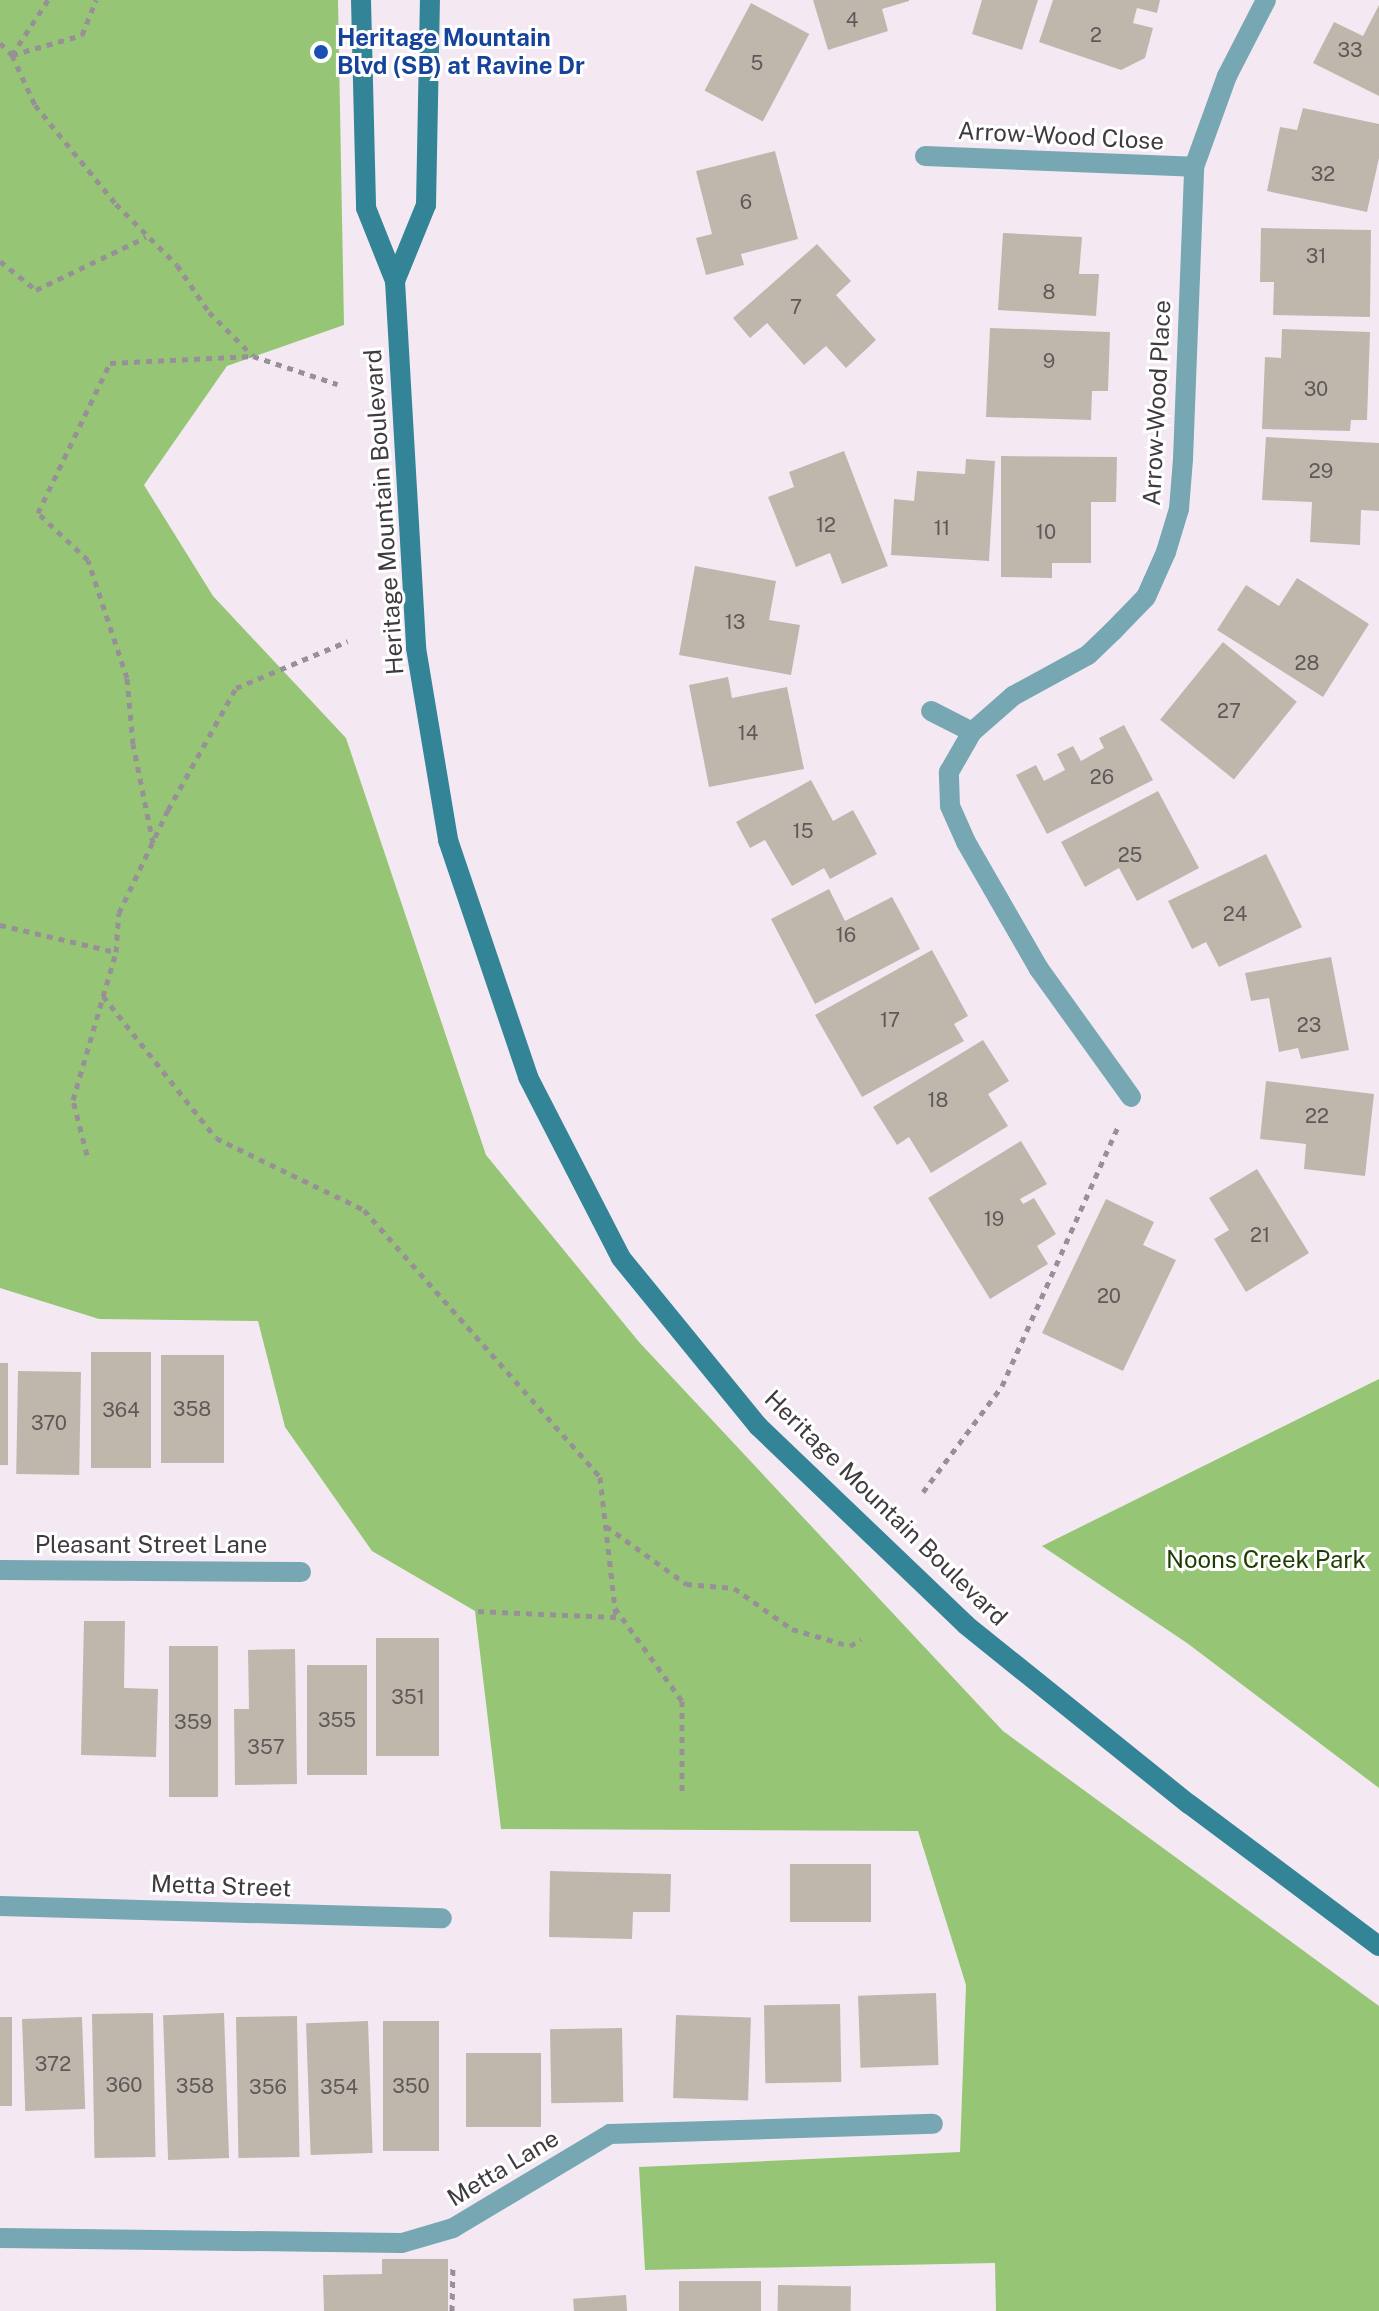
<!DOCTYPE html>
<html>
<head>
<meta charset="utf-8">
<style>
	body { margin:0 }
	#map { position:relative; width:1379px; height:2311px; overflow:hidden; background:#f4e9f3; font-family:"Public Sans",sans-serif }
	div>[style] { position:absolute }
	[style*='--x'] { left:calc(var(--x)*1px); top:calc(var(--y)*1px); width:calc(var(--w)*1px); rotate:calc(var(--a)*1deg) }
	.forest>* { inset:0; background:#96c675 }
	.building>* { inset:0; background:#c0b7ac; transform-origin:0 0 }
	.path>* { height:5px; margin-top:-2.5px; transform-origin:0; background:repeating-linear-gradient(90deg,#989097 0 6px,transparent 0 12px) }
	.street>* { height:20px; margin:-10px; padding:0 10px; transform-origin:10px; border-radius:10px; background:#77a7b3 }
	.secondary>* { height:20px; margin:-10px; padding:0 10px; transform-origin:10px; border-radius:10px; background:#338496 }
	.dots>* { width:22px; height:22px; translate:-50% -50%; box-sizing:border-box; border:4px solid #fff; border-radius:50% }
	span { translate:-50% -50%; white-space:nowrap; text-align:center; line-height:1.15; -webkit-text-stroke:6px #fff; paint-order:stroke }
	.number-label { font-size:20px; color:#5f5a5a }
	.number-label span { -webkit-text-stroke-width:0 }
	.transit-label { font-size:24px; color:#164399; font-weight:700 }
	.left { translate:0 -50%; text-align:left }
	.street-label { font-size:24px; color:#3f3b3f }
	.park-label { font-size:24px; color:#1f3c01 }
</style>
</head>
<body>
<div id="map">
	<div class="forest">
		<div style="clip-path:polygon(0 0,338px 0,344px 325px,227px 366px,144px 485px,213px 596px,346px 738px,486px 1155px,639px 1342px,1003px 1731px,1379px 2006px,1379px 2311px,996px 2311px,995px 2263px,645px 2270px,639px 2167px,960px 2152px,966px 1985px,918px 1831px,501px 1829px,475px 1611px,372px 1551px,285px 1427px,258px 1321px,99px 1319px,0 1288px)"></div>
		<div style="clip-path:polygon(1379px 1379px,1379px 1788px,1187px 1643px,1042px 1546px)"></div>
	</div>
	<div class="building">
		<div style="clip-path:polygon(813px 0,909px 0,909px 1px,882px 9px,888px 31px,828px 50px)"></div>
		<div style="clip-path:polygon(982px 0,1038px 0,1022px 50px,972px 34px)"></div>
		<div style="clip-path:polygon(1053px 0,1160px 0,1157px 13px,1137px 8px,1133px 23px,1153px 28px,1145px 58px,1121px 70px,1039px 42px)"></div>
		<div style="left:751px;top:3px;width:66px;height:99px;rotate:28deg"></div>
		<div style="clip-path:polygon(1379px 5px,1379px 96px,1313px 63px,1334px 22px,1363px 36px)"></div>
		<div style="clip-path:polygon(1303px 108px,1379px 124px,1379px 158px,1367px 212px,1267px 191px,1280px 127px,1297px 130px)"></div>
		<div style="clip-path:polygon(775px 151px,798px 239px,741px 254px,744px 265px,706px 275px,696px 238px,712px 234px,696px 171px)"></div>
		<div style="clip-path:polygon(1261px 228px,1371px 230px,1370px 317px,1273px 315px,1274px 282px,1260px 282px)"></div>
		<div style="clip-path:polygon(1003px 233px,1082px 237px,1079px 274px,1099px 274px,1096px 316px,998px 310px)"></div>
		<div style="clip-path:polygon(817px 244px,851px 281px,836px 295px,876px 340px,846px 368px,826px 346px,804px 365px,767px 323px,750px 338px,733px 318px)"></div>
		<div style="clip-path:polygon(990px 328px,1110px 332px,1108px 391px,1092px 391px,1091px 420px,986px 417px)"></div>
		<div style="clip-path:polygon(1282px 329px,1370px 332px,1367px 420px,1351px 420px,1350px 431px,1262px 429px,1265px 357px,1281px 358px)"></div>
		<div style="clip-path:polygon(1266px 437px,1379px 443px,1379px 511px,1361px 510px,1360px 545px,1310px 542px,1312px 502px,1262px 500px)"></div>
		<div style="clip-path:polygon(844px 451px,888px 566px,842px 584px,830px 553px,796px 567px,768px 497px,794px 487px,789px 472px)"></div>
		<div style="clip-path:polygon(1001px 456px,1117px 457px,1116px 502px,1091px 502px,1091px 563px,1052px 563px,1052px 578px,1001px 577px)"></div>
		<div style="clip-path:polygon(966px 459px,995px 461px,989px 561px,891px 555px,894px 499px,914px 501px,917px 471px,965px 474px)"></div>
		<div style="clip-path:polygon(695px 566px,776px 581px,769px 620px,800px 625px,791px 675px,679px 655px)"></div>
		<div style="clip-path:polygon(1297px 578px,1369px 624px,1323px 697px,1217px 630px,1246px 585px,1279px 606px)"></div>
		<div style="left:1223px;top:642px;width:95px;height:100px;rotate:39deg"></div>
		<div style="clip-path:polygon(728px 677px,732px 698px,787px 687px,804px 769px,709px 787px,689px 685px)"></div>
		<div style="clip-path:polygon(1124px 725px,1153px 780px,1047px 834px,1016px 775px,1036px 765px,1044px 781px,1065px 770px,1057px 754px,1073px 746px,1081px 761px,1104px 748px,1099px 738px)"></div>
		<div style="clip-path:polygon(811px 780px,833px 821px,853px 810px,877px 854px,830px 879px,824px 868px,792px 886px,765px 840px,750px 848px,736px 822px)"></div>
		<div style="clip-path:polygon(1158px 791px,1199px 868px,1137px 901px,1119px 868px,1085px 887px,1061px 842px)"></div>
		<div style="clip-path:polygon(1266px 854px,1302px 927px,1219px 967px,1206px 942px,1192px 949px,1168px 901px)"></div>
		<div style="clip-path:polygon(829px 889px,845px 921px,892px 897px,920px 949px,815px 1004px,771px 919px)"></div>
		<div style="clip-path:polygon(932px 950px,968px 1016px,954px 1024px,964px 1041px,862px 1097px,815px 1015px)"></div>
		<div style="clip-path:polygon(1331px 957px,1349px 1050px,1301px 1059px,1298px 1048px,1279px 1052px,1269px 998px,1251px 1001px,1245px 973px)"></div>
		<div style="clip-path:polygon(983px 1040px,1009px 1081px,988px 1094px,1008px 1126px,931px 1173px,909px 1137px,897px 1145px,873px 1107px)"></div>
		<div style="clip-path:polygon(1266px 1081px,1374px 1094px,1365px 1176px,1304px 1169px,1306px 1144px,1260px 1139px)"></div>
		<div style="clip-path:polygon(1021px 1141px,1047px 1184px,1020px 1199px,1023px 1204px,1034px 1198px,1056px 1234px,1037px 1246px,1048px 1264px,990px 1299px,928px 1198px)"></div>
		<div style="clip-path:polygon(1257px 1169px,1309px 1253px,1246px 1292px,1214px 1239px,1229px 1230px,1209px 1198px)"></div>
		<div style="clip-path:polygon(1106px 1199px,1154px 1222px,1143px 1245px,1176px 1260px,1123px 1371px,1042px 1333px)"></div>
		<div style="left:151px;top:1352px;width:116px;height:60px;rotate:90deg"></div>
		<div style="left:161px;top:1355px;width:63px;height:108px"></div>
		<div style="left:0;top:1363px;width:8px;height:102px"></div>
		<div style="left:18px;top:1371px;width:63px;height:103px;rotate:1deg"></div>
		<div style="clip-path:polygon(84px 1621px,125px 1621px,124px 1688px,158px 1689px,156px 1757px,81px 1755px)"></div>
		<div style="left:439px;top:1638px;width:118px;height:63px;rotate:90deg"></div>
		<div style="left:169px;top:1646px;width:49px;height:151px"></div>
		<div style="clip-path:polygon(295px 1649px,297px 1784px,235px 1785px,234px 1709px,249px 1709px,248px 1650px)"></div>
		<div style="left:307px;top:1665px;width:60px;height:110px"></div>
		<div style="left:790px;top:1864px;width:81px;height:58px"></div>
		<div style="clip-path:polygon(550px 1871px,671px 1874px,670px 1912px,633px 1912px,632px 1939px,549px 1937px)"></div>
		<div style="left:936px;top:1993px;width:72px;height:78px;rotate:88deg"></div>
		<div style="left:840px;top:2004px;width:78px;height:76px;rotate:89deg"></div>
		<div style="left:153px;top:2013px;width:144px;height:61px;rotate:89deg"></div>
		<div style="left:224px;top:2013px;width:145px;height:61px;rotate:88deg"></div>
		<div style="left:676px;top:2015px;width:75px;height:83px;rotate:2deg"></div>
		<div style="left:297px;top:2016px;width:141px;height:61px;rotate:89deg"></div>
		<div style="left:0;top:2017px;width:12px;height:89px"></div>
		<div style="left:82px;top:2017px;width:92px;height:60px;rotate:88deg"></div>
		<div style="left:368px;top:2021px;width:132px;height:62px;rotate:88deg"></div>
		<div style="left:383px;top:2021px;width:56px;height:130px"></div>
		<div style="left:622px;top:2028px;width:74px;height:72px;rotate:89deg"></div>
		<div style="left:466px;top:2053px;width:75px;height:74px"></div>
		<div style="clip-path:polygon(382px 2259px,448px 2259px,448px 2311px,324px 2311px,323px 2275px,382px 2274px)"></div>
		<div style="left:679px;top:2281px;width:82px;height:30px"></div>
		<div style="left:778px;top:2285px;width:73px;height:26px;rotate:1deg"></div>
		<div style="left:626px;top:2295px;width:16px;height:53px;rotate:86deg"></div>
	</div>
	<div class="path">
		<div style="--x:48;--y:0;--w:66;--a:123.2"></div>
		<div style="--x:12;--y:55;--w:55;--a:65.3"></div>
		<div style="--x:35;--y:105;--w:128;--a:50.7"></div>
		<div style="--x:116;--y:204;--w:86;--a:45"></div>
		<div style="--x:177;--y:265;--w:57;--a:55.8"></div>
		<div style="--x:209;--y:312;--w:62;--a:45"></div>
		<div style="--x:253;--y:356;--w:89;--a:18.4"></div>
		<div style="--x:0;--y:43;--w:17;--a:45"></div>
		<div style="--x:12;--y:55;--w:73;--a:-15.9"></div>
		<div style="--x:82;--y:35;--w:38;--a:-68"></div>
		<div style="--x:0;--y:261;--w:46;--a:38.9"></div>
		<div style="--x:36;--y:290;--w:122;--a:-25.7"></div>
		<div style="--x:153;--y:843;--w:101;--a:-101.4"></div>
		<div style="--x:133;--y:744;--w:66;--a:-95.2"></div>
		<div style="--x:127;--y:678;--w:124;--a:-108.3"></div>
		<div style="--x:88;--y:560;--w:69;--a:-136.8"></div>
		<div style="--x:38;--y:513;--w:166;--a:-64.4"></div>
		<div style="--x:110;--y:363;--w:143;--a:-2.8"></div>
		<div style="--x:0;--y:925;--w:119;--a:13.1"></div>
		<div style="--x:103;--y:996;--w:181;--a:51.5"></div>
		<div style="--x:216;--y:1138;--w:165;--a:25.9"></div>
		<div style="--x:364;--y:1210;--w:356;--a:48.5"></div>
		<div style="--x:600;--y:1477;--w:141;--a:83.5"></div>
		<div style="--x:616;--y:1617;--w:141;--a:-177.6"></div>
		<div style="--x:87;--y:1155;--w:57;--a:-104.3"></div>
		<div style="--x:73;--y:1100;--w:154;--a:-73.8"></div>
		<div style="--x:116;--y:952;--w:39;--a:-86"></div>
		<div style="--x:119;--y:913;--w:114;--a:-64.6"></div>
		<div style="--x:168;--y:810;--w:140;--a:-60.9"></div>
		<div style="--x:236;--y:688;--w:121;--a:-22.8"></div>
		<div style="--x:923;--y:1492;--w:132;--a:-53.3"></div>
		<div style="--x:1002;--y:1386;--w:284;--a:-65.9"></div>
		<div style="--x:606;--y:1526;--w:99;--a:35.9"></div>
		<div style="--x:686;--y:1584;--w:48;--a:4.8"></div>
		<div style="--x:734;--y:1588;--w:71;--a:35.3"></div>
		<div style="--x:792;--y:1629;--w:60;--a:16.3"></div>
		<div style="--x:850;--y:1646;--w:13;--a:-32"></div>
		<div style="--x:615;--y:1608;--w:115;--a:54.2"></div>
		<div style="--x:682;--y:1701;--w:92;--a:90"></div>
		<div style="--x:452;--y:2311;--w:47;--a:-88.8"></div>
	</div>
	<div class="street">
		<div style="--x:925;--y:156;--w:269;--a:2.3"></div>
		<div style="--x:931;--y:711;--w:46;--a:27.1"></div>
		<div style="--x:1131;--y:1097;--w:158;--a:-125.7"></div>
		<div style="--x:1039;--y:969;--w:146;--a:-119.9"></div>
		<div style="--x:966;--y:842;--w:39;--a:-114"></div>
		<div style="--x:950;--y:806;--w:34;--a:-92"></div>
		<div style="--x:949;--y:772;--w:46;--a:-60.1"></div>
		<div style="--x:972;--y:732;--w:55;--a:-41.3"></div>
		<div style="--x:1013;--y:696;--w:85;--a:-28.7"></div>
		<div style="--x:1088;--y:655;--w:35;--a:-44"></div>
		<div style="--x:1113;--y:631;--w:47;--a:-45.9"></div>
		<div style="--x:1146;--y:597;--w:49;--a:-66"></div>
		<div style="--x:1166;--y:552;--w:45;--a:-73.2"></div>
		<div style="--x:1179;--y:509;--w:50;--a:-85.4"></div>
		<div style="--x:1183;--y:459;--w:292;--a:-87.8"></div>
		<div style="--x:1194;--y:167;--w:97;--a:-70.1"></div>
		<div style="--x:1227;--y:76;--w:85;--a:-62.8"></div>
		<div style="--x:0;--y:1570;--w:301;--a:0.4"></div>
		<div style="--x:0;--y:1906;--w:442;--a:1.6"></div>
		<div style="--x:0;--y:2238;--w:402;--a:0.7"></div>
		<div style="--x:402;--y:2243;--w:53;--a:-16.4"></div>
		<div style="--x:453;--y:2228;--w:183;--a:-30.9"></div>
		<div style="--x:610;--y:2134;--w:323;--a:-1.8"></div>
	</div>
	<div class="secondary">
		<div style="--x:361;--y:0;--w:208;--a:88.6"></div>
		<div style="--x:366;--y:208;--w:79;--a:68.3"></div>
		<div style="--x:395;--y:281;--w:368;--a:86.7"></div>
		<div style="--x:416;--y:648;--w:195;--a:80.5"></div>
		<div style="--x:448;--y:840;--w:250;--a:71.3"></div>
		<div style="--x:528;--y:1077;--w:203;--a:62.8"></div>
		<div style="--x:621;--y:1258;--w:217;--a:50.8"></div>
		<div style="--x:758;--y:1426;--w:288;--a:43.7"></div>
		<div style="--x:966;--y:1625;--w:286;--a:38.8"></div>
		<div style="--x:1189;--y:1804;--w:237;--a:36.8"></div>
		<div style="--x:395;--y:281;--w:82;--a:-67.8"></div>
		<div style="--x:426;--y:205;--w:205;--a:-88.9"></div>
	</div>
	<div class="dots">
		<div style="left:321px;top:52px;background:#1a4fb4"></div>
	</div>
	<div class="number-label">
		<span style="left:852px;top:20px">4</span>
		<span style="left:1096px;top:35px">2</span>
		<span style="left:1350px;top:50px">33</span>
		<span style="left:757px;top:63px">5</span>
		<span style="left:1323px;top:174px">32</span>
		<span style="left:746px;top:202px">6</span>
		<span style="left:1316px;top:256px">31</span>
		<span style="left:1049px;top:292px">8</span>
		<span style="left:796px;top:307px">7</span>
		<span style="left:1049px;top:361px">9</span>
		<span style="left:1316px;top:389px">30</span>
		<span style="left:1321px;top:471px">29</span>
		<span style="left:826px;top:525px">12</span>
		<span style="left:942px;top:528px">11</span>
		<span style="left:1046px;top:532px">10</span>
		<span style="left:735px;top:622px">13</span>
		<span style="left:1307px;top:663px">28</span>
		<span style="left:1229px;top:711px">27</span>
		<span style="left:748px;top:733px">14</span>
		<span style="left:1102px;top:777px">26</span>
		<span style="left:803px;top:831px">15</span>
		<span style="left:1130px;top:855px">25</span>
		<span style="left:1235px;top:914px">24</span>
		<span style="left:846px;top:935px">16</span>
		<span style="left:890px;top:1020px">17</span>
		<span style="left:1309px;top:1025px">23</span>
		<span style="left:938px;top:1100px">18</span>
		<span style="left:1317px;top:1116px">22</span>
		<span style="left:994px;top:1219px">19</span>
		<span style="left:1260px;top:1235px">21</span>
		<span style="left:1109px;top:1296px">20</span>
		<span style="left:192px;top:1409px">358</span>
		<span style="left:121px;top:1410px">364</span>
		<span style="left:49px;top:1423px">370</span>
		<span style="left:408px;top:1697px">351</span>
		<span style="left:337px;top:1720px">355</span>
		<span style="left:193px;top:1722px">359</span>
		<span style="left:266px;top:1747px">357</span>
		<span style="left:53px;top:2064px">372</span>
		<span style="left:124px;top:2085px">360</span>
		<span style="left:195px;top:2086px">358</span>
		<span style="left:411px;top:2086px">350</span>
		<span style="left:268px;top:2087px">356</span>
		<span style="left:339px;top:2087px">354</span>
	</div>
	<div class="transit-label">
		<span class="left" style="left:337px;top:52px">Heritage Mountain<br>Blvd (SB) at Ravine Dr</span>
	</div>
	<div class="street-label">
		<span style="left:1061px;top:136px;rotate:3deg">Arrow-Wood Close</span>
		<span style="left:1157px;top:403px;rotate:-87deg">Arrow-Wood Place</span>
		<span style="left:384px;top:512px;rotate:-94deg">Heritage Mountain Boulevard</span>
		<span style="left:886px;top:1508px;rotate:44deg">Heritage Mountain Boulevard</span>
		<span style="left:151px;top:1545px">Pleasant Street Lane</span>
		<span style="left:221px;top:1886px;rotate:2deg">Metta Street</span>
		<span style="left:503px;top:2168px;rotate:-31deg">Metta Lane</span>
	</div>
	<div class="park-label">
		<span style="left:1266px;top:1560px">Noons Creek Park</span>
	</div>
</div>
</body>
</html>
